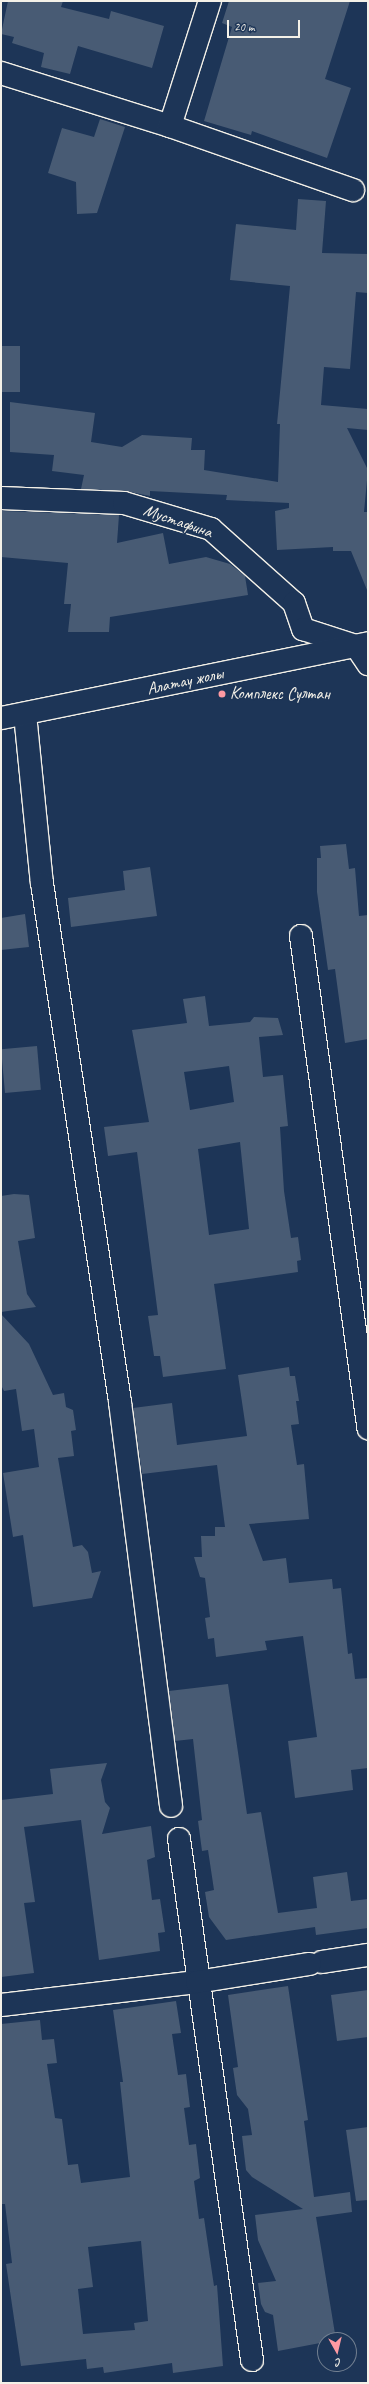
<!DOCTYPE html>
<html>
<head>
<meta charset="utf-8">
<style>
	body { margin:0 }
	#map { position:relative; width:369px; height:2384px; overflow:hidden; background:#1d3557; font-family:Caveat,sans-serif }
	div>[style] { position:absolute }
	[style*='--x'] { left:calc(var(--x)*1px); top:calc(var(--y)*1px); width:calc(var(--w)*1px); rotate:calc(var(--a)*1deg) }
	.building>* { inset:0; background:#485b74; transform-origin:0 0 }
	.roads { filter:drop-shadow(1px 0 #f4f1e8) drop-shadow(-1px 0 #f4f1e8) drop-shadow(0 1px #f4f1e8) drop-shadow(0 -1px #f4f1e8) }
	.street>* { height:22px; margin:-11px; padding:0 11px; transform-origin:11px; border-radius:11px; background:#1d3557 }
	.secondary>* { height:22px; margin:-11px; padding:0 11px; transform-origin:11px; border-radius:11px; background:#1d3557 }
	.dots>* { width:11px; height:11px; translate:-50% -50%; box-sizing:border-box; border:2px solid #1d3557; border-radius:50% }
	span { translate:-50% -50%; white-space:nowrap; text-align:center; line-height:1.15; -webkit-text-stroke:3px #1d3557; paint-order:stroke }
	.street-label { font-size:17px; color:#f4f1e8 }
	.poi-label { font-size:17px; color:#f4f1e8 }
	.left { translate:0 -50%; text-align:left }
	.frame { position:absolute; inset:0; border:2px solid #f4f1e8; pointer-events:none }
	.north { position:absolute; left:317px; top:2332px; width:40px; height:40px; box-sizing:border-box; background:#1d3557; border:1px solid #738091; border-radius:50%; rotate:172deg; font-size:11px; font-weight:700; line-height:16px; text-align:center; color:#f4f1e8 }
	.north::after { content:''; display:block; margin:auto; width:14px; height:18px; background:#ff9aa2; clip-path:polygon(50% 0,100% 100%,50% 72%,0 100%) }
	.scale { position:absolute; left:227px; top:20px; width:73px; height:18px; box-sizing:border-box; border:2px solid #f4f1e8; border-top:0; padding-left:5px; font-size:12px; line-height:14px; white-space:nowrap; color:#f4f1e8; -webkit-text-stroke:3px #1d3557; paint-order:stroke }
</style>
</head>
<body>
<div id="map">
	<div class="building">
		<div style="clip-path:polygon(8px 1px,63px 1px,61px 7px,109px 19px,111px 11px,164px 26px,152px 68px,78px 46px,70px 74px,41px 67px,44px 53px,12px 43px,14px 37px,1px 34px)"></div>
		<div style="clip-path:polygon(229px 1px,350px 1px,325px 79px,351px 88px,327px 158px,252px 131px,251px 135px,204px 121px,232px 27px,222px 23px)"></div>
		<div style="clip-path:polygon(100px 119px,125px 127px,97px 213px,77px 214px,76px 182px,48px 173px,62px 128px,94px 137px)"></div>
		<div style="clip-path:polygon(298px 199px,326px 201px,322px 253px,368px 254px,368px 293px,356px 292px,350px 369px,324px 367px,321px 405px,368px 409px,368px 430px,347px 428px,368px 470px,364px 512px,368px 512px,367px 590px,351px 551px,333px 551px,333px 547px,277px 550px,275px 511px,289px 508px,289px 503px,226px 500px,227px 495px,150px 491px,150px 496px,125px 491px,81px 489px,84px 475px,52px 471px,54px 455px,10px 452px,10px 402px,95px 413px,91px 442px,122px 447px,142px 435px,192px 438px,191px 450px,205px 450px,204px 470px,278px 482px,280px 424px,277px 424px,290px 286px,230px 280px,236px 224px,296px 230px)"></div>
		<div style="left:1px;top:346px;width:19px;height:46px"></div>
		<div style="clip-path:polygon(2px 511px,119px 515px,117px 543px,163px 533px,169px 564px,206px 557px,230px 564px,245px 576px,248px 595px,110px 617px,109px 632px,68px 632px,71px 604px,64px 604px,68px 563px,1px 557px)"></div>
		<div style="clip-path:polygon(346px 844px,349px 869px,355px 868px,359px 916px,368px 915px,368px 1039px,345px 1043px,335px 969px,328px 970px,317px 892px,317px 858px,321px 858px,320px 846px)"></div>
		<div style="clip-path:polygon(150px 867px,157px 916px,71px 927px,68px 898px,125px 890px,123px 871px)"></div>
		<div style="clip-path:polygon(25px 914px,29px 947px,1px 950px,1px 918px)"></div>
		<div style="clip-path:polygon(evenodd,205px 996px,209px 1026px,250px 1022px,254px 1017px,278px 1018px,283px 1035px,259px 1037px,263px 1077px,283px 1075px,288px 1126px,280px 1127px,284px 1191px,291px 1238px,298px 1237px,301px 1260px,297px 1261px,298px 1272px,214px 1284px,226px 1369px,163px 1377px,160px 1356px,154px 1356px,148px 1316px,158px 1315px,137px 1152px,108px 1156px,104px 1127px,149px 1122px,132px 1030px,187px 1023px,183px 999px,205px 996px,229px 1066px,234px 1102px,190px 1110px,184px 1072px,229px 1066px,205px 996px,240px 1142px,249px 1229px,209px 1235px,198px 1149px,240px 1142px)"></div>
		<div style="left:37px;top:1046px;width:44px;height:36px;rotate:85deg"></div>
		<div style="clip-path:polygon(14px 1194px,29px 1195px,35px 1238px,18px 1241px,27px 1294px,36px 1307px,1px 1312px,1px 1196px)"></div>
		<div style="clip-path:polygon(1px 1314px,29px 1344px,53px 1395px,64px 1393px,66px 1407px,73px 1410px,76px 1430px,71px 1431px,74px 1456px,58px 1458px,73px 1547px,82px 1545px,88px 1552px,92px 1573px,101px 1571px,92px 1598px,33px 1607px,23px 1535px,13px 1537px,3px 1473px,39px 1467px,34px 1429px,22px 1431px,16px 1389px,4px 1391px,1px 1385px)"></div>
		<div style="clip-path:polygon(289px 1367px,290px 1376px,295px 1376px,299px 1401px,296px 1401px,299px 1424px,291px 1425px,297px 1465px,304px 1464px,309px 1519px,249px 1524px,263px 1561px,286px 1558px,289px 1583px,332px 1579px,333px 1589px,341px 1588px,348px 1654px,352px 1653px,355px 1679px,368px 1678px,368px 1768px,351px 1770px,353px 1790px,295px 1798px,288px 1741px,317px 1737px,303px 1636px,265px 1641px,267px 1650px,216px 1657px,214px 1638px,208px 1639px,205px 1618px,210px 1617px,205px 1578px,200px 1577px,194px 1557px,202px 1557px,201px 1536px,215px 1536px,215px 1527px,225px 1527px,217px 1465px,142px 1474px,133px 1408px,172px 1403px,177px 1445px,247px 1436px,238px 1375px)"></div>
		<div style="clip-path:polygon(228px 1684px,247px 1814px,261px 1812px,278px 1913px,317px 1908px,313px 1877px,347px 1872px,351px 1901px,368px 1899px,368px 1928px,316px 1935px,315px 1927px,226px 1940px,209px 1917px,205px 1892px,214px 1890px,208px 1850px,202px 1851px,198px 1821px,202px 1820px,193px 1739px,175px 1741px,169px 1691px)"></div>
		<div style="clip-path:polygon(107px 1763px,101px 1780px,105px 1802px,110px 1808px,102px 1834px,151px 1826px,155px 1857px,147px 1860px,152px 1900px,160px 1899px,165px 1932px,158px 1933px,160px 1951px,99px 1960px,81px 1820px,24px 1827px,35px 1902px,24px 1903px,34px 1973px,1px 1977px,1px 1800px,53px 1794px,50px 1769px)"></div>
		<div style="clip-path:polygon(288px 1986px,308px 2120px,304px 2121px,314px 2197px,350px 2192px,352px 2212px,316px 2217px,336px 2340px,278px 2351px,273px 2315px,265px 2312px,261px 2304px,258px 2283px,276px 2281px,258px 2240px,255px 2215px,303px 2209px,252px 2177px,246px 2170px,242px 2136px,252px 2135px,248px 2109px,237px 2095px,233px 2068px,238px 2067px,228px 1995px)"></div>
		<div style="clip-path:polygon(368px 1990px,368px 2037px,337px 2041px,331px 1995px)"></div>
		<div style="clip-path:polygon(evenodd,176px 2001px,181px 2033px,172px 2034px,178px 2075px,186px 2074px,190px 2107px,184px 2108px,189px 2145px,196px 2144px,200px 2178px,194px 2181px,199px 2219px,204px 2218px,214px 2286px,217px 2285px,223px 2366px,173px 2373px,172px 2363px,104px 2373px,103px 2367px,87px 2369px,86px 2359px,21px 2366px,6px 2264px,12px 2263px,5px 2204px,1px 2204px,1px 2024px,40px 2020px,42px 2040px,54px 2039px,57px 2063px,47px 2064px,55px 2118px,62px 2119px,68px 2165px,78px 2164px,81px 2183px,130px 2177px,120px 2082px,123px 2082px,113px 2010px,176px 2001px,141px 2241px,148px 2321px,134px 2323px,135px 2330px,83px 2334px,78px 2289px,93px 2287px,88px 2247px,141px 2241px)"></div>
		<div style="clip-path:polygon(368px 2127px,368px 2200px,356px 2201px,346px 2130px)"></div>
	</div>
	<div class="roads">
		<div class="street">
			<div style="--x:1;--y:73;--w:177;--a:17.4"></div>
			<div style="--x:170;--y:126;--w:194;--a:19.3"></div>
			<div style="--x:170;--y:126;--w:131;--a:-72.3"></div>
			<div style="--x:1;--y:498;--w:123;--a:2.3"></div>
			<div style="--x:124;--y:503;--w:91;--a:16.6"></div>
			<div style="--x:211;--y:529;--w:111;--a:41.7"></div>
			<div style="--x:294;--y:603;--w:28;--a:71"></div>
			<div style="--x:303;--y:629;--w:56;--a:17.8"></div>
			<div style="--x:356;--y:646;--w:22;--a:56"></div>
			<div style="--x:25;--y:714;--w:170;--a:84.3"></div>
			<div style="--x:42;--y:883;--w:525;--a:81.45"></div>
			<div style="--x:120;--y:1402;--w:407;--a:82.8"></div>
			<div style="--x:301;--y:936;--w:497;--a:82.2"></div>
			<div style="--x:179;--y:1839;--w:526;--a:82.02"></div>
			<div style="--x:322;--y:1962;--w:47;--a:-8.7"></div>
			<div style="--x:1;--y:2005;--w:197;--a:-6.7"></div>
			<div style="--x:197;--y:1982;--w:114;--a:-9.1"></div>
		</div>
		<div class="secondary">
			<div style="--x:1;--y:718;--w:375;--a:-11.5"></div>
		</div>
	</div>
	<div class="dots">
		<div style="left:222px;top:694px;background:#ff9aa2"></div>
	</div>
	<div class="street-label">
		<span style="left:178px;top:521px;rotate:19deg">Мустафина</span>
		<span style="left:185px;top:681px;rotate:-12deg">Алатау жолы</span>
	</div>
	<div class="poi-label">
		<span class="left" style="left:230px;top:694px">Комплекс Султан</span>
	</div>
	<div class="frame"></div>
	<div class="north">С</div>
	<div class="scale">20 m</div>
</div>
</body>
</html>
